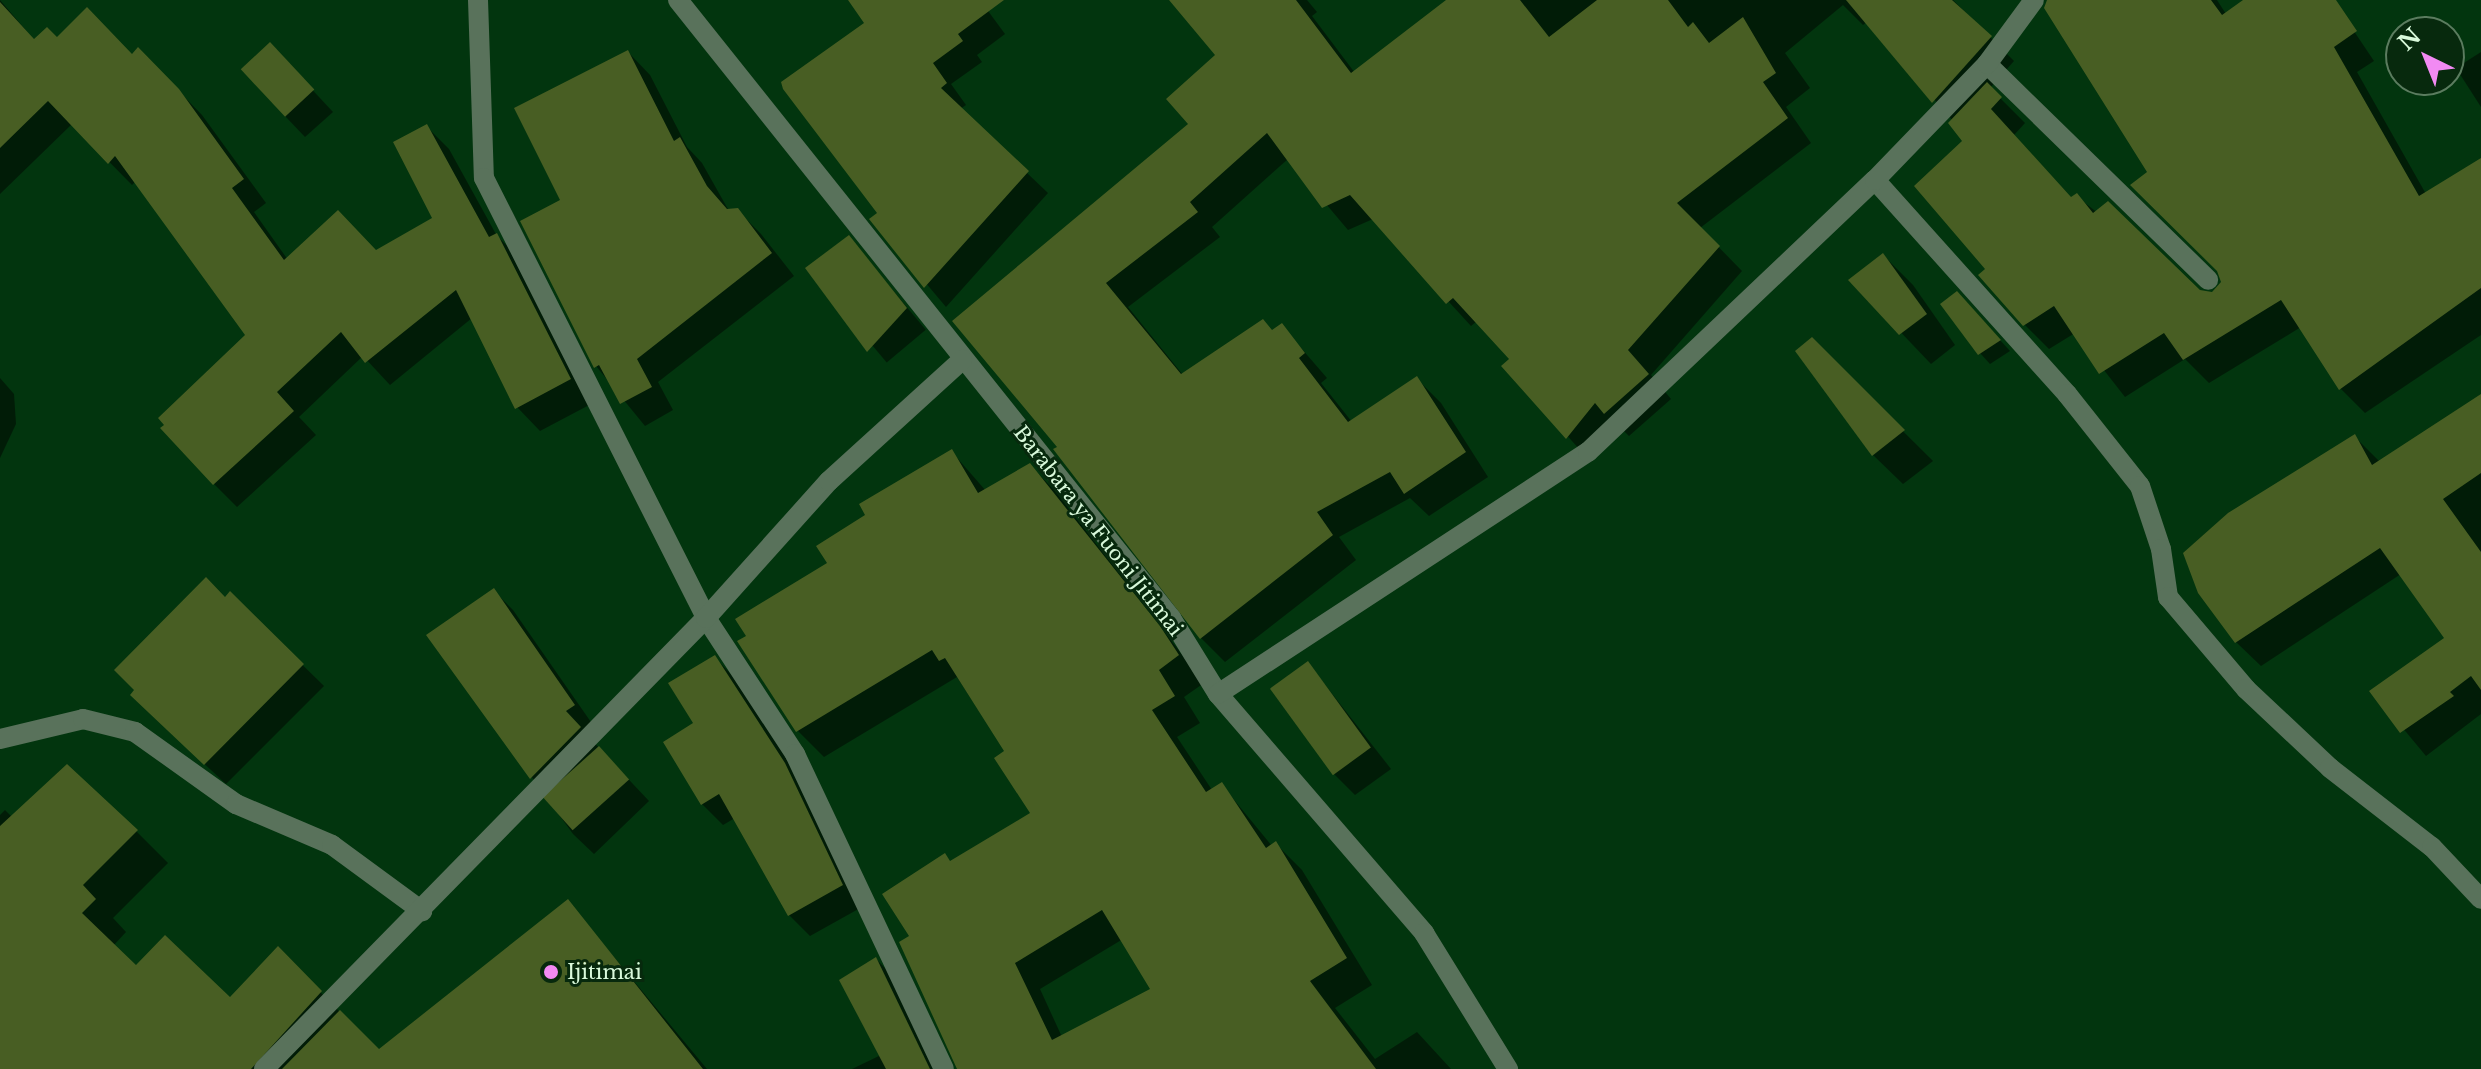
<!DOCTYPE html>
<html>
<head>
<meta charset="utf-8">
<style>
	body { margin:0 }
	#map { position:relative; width:2481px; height:1069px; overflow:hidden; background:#02350e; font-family:"Libre Baskerville",serif }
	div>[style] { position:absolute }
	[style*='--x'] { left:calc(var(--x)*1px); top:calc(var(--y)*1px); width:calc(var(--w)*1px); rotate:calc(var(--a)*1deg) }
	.shadow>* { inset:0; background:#0007; transform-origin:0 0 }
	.building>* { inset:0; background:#485e23; transform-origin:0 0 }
	.minor>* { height:20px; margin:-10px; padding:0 10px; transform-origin:10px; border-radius:10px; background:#59725b }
	.dots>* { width:22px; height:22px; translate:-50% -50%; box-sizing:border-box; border:4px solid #07290d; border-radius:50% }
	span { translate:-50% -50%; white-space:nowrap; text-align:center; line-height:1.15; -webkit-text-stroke:6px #07290d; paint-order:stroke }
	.street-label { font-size:20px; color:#d9f9db }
	.poi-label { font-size:20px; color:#d9f9db }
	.left { translate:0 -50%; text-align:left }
	.north { position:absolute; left:2385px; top:16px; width:80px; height:80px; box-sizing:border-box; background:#07290d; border:2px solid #5b7c5f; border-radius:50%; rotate:317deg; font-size:22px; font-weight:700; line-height:32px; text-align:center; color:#d9f9db }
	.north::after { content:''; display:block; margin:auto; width:28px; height:36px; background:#f28af3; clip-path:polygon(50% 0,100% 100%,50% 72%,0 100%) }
</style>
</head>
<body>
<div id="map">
	<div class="shadow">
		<div style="clip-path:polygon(0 0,35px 41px,57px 39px,133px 57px,161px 73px,202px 115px,266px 203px,254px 212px,288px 260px,377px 252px,434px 219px,426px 126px,449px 149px,497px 236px,520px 258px,593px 403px,540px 431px,517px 407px,472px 318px,390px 385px,363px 356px,299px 417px,316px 435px,237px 507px,214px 484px,248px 335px,136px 181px,132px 185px,72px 124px,0 194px)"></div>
		<div style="clip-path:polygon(850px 0,980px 0,1005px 34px,977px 55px,982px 62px,951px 84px,966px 105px,960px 109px,1048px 193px,946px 307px,872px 219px,880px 214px,867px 23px)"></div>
		<div style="clip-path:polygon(1171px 0,1307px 0,1317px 12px,1312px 16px,1355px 73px,1453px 0,1953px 0,2014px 61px,1990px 88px,2025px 123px,2014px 135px,2072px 199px,2076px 196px,2198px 291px,2213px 294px,2222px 285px,2220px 271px,2149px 173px,2065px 0,2217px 0,2226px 14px,2246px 0,2333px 0,2374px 61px,2357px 72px,2426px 194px,2481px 159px,2481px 335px,2365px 413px,2341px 389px,2301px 327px,2209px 383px,2185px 359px,2125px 397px,2075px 333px,2049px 349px,2025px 325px,1988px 269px,1964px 141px,1953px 121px,1867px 22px,1863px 25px,1843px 5px,1785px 53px,1810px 88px,1786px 107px,1811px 143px,1700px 228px,1742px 271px,1651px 375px,1671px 399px,1629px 436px,1619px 426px,1591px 462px,1504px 366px,1512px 359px,1477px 321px,1471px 326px,1373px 219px,1348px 230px,1288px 159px,1212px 227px,1220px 237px,1128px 307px,1183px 375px,1282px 326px,1327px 378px,1321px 383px,1352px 422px,1417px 379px,1441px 403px,1488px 477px,1429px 516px,1410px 498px,1339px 537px,1356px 560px,1225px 662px,1201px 638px,1060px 447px,954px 321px,1191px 124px,1218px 55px)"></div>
		<div style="clip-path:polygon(628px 52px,650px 75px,687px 147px,702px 163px,729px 211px,737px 210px,761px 234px,794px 276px,658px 382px,673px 410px,645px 426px,596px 366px,563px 200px)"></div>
		<div style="clip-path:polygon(2481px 52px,2481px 107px,2456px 68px)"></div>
		<div style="clip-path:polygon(290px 66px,333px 112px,305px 137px,285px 116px)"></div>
		<div style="left:848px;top:237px;width:121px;height:51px;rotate:50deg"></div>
		<div style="clip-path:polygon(1883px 255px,1913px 285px,1955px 345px,1931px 364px,1851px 280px)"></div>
		<div style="clip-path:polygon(1967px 304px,2010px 351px,1990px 364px,1980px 353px)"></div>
		<div style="clip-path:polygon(1811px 340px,1933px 461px,1903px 484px,1873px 455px)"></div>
		<div style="clip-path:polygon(0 378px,14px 394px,16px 424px,0 458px)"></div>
		<div style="clip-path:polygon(2481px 397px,2481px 714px,2426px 756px,2372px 691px,2446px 638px,2401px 574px,2261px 666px,2236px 642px,2355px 437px,2380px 462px)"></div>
		<div style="clip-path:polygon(evenodd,952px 452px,986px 491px,1030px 465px,1056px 492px,1204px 683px,1184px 697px,1200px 723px,1177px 737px,1212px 790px,1221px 784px,1272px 846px,1276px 844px,1302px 870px,1372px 985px,1335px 1008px,1375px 1059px,1417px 1032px,1451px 1069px,958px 1069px,911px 937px,951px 863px,1033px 814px,1006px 752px,957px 677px,824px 757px,798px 731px,829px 564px,868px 516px,952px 452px,1123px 939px,1153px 989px,1062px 1037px,1040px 989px,1123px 939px)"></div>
		<div style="clip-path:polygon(493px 590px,513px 610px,593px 725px,584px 732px,649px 801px,594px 854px,573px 834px,429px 635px)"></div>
		<div style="clip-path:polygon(230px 594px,324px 686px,226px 784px,153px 716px)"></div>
		<div style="clip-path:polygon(714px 657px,735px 678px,805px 786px,862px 907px,810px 936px,789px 915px,735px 818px,723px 825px,702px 804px,665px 742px,696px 723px)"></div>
		<div style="clip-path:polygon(1308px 663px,1391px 769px,1355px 795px,1334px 774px)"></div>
		<div style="clip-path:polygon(5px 810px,12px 817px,136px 831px,168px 863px,113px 918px,126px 932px,113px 946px,136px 968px,230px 1000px,278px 949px,379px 1052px,568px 902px,707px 1069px,0 1069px,0 815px)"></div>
		<div style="clip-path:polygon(876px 959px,902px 985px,942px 1069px,852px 1069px,881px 1055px)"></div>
	</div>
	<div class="building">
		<div style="clip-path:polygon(848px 0,1004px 0,958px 34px,963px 41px,933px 63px,947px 83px,941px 88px,1029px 171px,924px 288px,869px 219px,877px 213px,783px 89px,781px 82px,864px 23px)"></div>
		<div style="clip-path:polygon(1169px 0,1296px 0,1351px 73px,1446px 0,1520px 0,1549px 37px,1597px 0,1668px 0,1688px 27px,1693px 22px,1709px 43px,1743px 17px,1776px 73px,1763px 82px,1788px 118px,1677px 203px,1720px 246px,1628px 350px,1649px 374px,1604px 414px,1595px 403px,1566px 439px,1501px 366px,1509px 359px,1453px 298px,1446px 304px,1350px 195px,1322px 208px,1267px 133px,1190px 202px,1198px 212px,1106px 283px,1181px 374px,1263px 319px,1272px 330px,1282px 323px,1305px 353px,1299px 358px,1348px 422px,1417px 376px,1466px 452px,1404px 494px,1390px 472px,1317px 512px,1333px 535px,1200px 639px,1053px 449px,1057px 447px,952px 321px,1188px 124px,1166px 99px,1215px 55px)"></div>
		<div style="clip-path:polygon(1846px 0,1952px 0,1992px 36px,1932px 103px)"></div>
		<div style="clip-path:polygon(2047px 0,2211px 0,2222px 15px,2243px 0,2336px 0,2357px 31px,2334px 47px,2419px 196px,2481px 158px,2481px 288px,2339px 390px,2281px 300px,2183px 360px,2164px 333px,2099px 374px,2054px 306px,2023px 326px,1978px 275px,1985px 269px,1914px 186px,1962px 141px,1948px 123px,1987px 82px,2002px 97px,1991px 109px,2071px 197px,2077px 193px,2093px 213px,2108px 201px,2200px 290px,2212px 292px,2221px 282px,2217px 271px,2130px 185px,2147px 172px,2044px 8px)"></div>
		<div style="clip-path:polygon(0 2px,34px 39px,47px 27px,57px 37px,87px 7px,132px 54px,138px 47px,179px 89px,244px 179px,232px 188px,284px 260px,338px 210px,376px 250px,432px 218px,393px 142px,427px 124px,489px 237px,497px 233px,571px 379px,515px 409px,456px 290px,365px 363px,341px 332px,277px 392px,294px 411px,213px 485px,160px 428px,164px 425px,158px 418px,245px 335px,115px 156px,108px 164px,48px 101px,0 148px)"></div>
		<div style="left:270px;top:42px;width:65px;height:40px;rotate:47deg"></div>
		<div style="clip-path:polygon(628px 50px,674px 141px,680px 137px,707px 186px,727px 209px,738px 208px,772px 253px,637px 359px,652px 387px,620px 404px,599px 365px,594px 368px,520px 221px,560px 200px,514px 108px)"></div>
		<div style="clip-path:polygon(849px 235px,907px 308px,867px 352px,805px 268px)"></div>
		<div style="clip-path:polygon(1883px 253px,1927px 314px,1899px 335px,1848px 280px)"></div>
		<div style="clip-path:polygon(1957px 291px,2001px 340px,1978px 355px,1940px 304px)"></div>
		<div style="clip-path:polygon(1812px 337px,1905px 430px,1872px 456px,1795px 351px)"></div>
		<div style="clip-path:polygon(2481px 394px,2481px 473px,2443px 499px,2481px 552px,2481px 690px,2471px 676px,2450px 692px,2454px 696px,2400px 733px,2369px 691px,2444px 638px,2380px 548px,2235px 643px,2198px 593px,2183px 553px,2228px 513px,2355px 434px,2372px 465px)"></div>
		<div style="clip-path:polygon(evenodd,952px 449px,978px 493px,1030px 463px,1160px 626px,1179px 655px,1159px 670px,1175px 696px,1152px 710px,1206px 792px,1222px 782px,1266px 848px,1276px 841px,1347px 958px,1310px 981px,1376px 1069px,957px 1069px,899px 942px,909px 936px,882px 894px,945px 853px,950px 861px,1030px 813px,994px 758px,1004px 751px,945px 658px,939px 661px,932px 650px,796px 732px,737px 641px,746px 636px,735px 619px,827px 563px,816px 546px,865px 515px,859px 504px,952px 449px,1102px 910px,1150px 989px,1052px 1040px,1015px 963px,1102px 910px)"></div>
		<div style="clip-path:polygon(206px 577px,225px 597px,230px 591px,304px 664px,204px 765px,130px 695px,134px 690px,114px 670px)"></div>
		<div style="clip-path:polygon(494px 588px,575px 705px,566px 711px,581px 727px,530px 779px,426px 635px)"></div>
		<div style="clip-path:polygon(715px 655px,785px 763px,843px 885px,788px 916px,719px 794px,701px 805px,663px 742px,693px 723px,668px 683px)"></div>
		<div style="left:1308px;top:661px;width:107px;height:47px;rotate:54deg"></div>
		<div style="left:599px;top:746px;width:45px;height:76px;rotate:48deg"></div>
		<div style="clip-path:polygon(67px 764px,138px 830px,83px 885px,96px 899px,82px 913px,136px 965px,165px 935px,230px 997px,278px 946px,322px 991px,251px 1069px,0 1069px,0 826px)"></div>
		<div style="clip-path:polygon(568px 899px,703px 1069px,282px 1069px,340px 1010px,379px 1049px)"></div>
		<div style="clip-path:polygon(876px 957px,930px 1069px,886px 1069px,839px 980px)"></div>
	</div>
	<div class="minor">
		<div style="--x:478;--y:0;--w:178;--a:88.1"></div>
		<div style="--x:484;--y:178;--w:493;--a:63.2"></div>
		<div style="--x:706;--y:618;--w:163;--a:56.8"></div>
		<div style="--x:795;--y:754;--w:348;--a:64.7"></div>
		<div style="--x:678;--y:0;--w:791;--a:51.42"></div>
		<div style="--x:1171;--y:618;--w:89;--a:58.3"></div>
		<div style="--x:1218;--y:694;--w:316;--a:49.2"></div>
		<div style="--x:1424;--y:933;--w:160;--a:58.3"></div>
		<div style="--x:1987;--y:64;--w:309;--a:44.3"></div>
		<div style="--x:1875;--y:180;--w:288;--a:48.1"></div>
		<div style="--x:2067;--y:394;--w:117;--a:51.6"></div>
		<div style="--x:2140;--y:486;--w:66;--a:71.6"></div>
		<div style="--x:2161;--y:549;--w:49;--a:81.7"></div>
		<div style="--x:2168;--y:597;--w:121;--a:49.7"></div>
		<div style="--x:2246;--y:689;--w:115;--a:43.2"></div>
		<div style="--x:2330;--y:768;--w:129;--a:37.8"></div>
		<div style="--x:2432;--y:847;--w:71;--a:46.7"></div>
		<div style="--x:1218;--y:694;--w:442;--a:-33.2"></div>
		<div style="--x:1588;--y:452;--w:395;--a:-43.5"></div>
		<div style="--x:1875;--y:180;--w:161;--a:-46"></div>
		<div style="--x:1987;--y:64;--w:79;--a:-53.7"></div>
		<div style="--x:0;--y:739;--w:85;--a:-13.5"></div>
		<div style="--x:83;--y:719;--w:54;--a:14"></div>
		<div style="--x:135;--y:732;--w:124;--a:35.5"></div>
		<div style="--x:236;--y:804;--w:104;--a:23.1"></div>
		<div style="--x:332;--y:845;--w:112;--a:36.3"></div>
		<div style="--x:264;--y:1069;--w:631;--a:-45.58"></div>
		<div style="--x:706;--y:618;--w:184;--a:-48.1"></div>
		<div style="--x:829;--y:481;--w:180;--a:-42.3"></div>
	</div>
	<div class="dots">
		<div style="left:551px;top:972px;background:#f28af3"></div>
	</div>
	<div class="street-label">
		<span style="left:1098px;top:531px;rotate:52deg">Barabara ya Fuoni Jitimai</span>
	</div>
	<div class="poi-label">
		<span class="left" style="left:567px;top:972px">Ijitimai</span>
	</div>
	<div class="north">N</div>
</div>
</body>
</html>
